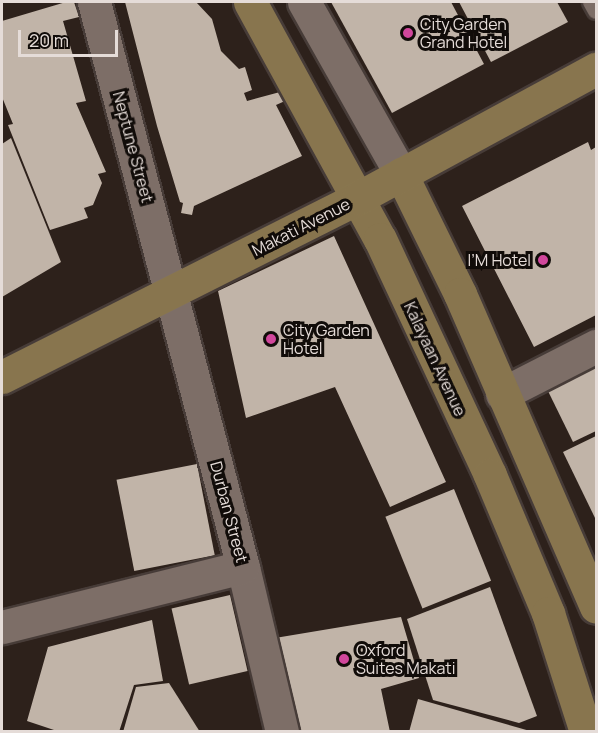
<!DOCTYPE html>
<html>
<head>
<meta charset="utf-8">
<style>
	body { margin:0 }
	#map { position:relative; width:598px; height:733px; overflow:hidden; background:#2d211b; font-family:Manrope,sans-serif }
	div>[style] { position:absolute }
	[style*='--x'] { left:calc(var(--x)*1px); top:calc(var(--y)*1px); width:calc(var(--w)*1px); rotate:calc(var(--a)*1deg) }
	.building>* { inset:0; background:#c1b4a8; transform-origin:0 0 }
	.roads { filter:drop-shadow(2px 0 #473c38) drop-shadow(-2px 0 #473c38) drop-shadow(0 2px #473c38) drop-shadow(0 -2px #473c38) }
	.service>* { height:16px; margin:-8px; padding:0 8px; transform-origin:8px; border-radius:8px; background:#7d6e67 }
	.minor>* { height:33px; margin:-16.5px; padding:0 16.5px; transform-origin:16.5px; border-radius:16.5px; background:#7d6e67 }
	.secondary>* { height:33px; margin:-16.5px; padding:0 16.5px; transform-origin:16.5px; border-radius:16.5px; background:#88754e }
	.dots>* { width:16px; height:16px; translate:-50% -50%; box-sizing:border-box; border:3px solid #110c09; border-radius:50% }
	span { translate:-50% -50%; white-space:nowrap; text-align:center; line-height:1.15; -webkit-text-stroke:6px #110c09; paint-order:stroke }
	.poi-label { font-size:16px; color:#e5dcd8 }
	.left { translate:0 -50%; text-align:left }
	.right { translate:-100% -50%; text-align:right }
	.street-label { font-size:16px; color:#e5dcd8 }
	.frame { position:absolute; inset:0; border:3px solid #e5dcd8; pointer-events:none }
	.scale { position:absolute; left:18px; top:30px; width:100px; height:27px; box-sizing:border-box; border:3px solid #e5dcd8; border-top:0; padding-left:8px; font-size:18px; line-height:21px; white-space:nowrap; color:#e5dcd8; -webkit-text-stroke:4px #110c09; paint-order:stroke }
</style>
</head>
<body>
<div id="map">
	<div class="building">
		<div style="clip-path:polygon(66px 2px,74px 2px,79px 17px,63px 21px,86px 101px,76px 103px,106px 172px,98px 174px,102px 183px,93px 205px,84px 208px,88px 218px,50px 230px,8px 125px,13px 124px,2px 97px,2px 21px)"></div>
		<div style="clip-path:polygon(125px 2px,196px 2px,212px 19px,221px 51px,239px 69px,245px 67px,252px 90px,244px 93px,247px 101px,280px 92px,285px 101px,276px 105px,302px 156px,194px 206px,192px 215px,181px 213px,183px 203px,180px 202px,157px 126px)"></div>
		<div style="clip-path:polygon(331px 2px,451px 2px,484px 64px,392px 113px)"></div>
		<div style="clip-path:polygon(459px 2px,557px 2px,568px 22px,491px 62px)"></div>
		<div style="clip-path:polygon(11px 138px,61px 262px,2px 297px,2px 144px)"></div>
		<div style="clip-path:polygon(588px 142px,591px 150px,596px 147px,596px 315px,534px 347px,462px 206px)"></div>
		<div style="clip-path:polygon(334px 236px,446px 482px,390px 507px,335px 387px,246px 418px,218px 291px)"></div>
		<div style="clip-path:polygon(596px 366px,596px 431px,573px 442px,547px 389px)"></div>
		<div style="clip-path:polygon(596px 436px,596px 520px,563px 452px)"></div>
		<div style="left:197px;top:464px;width:93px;height:82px;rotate:79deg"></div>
		<div style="left:454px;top:489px;width:99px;height:74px;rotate:68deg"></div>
		<div style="clip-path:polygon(490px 587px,537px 716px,519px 723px,433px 700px,407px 619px)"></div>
		<div style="left:230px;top:595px;width:78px;height:60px;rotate:77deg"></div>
		<div style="clip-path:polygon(401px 617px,419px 678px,381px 689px,390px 732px,294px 732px,269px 639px)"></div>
		<div style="clip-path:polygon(152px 620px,163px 681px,134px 685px,119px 732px,60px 732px,27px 721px,48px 647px)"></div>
		<div style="clip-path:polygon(169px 683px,200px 732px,123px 732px,136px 687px)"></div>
		<div style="clip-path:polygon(418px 699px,530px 731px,530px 732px,409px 732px)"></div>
	</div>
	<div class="roads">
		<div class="service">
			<div style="--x:591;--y:2;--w:10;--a:61"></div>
		</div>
		<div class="minor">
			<div style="--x:94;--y:2;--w:584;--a:75.23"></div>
			<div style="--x:243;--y:567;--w:170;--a:76.7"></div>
			<div style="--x:304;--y:2;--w:197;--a:60.6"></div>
			<div style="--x:502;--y:394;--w:106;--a:-27.1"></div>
			<div style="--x:2;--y:627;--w:248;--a:-14"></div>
		</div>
		<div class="secondary">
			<div style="--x:250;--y:2;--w:270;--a:61.3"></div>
			<div style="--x:380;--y:239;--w:260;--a:65"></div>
			<div style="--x:490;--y:475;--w:150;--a:67.2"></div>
			<div style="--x:548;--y:613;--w:125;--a:72.3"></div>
			<div style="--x:401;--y:174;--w:134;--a:63.8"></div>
			<div style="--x:460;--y:294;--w:341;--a:66.5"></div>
			<div style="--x:2;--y:377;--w:398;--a:-26.7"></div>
			<div style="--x:358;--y:198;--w:271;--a:-28.5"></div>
		</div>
	</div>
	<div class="dots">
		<div style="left:408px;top:33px;background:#d1479c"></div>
		<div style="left:543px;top:260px;background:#d1479c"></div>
		<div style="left:271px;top:339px;background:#d1479c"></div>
		<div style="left:344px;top:659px;background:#d1479c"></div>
	</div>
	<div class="poi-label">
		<span class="left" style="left:420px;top:33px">City Garden<br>Grand Hotel</span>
		<span class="right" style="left:531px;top:260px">I’M Hotel</span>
		<span class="left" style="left:283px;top:339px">City Garden<br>Hotel</span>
		<span class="left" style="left:356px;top:659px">Oxford<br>Suites Makati</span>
	</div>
	<div class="street-label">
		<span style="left:133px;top:147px;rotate:75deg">Neptune Street</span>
		<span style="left:301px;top:227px;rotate:-27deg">Makati Avenue</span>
		<span style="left:435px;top:359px;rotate:65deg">Kalayaan Avenue</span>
		<span style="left:229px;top:512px;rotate:75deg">Durban Street</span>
	</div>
	<div class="frame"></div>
	<div class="scale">20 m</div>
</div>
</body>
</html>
